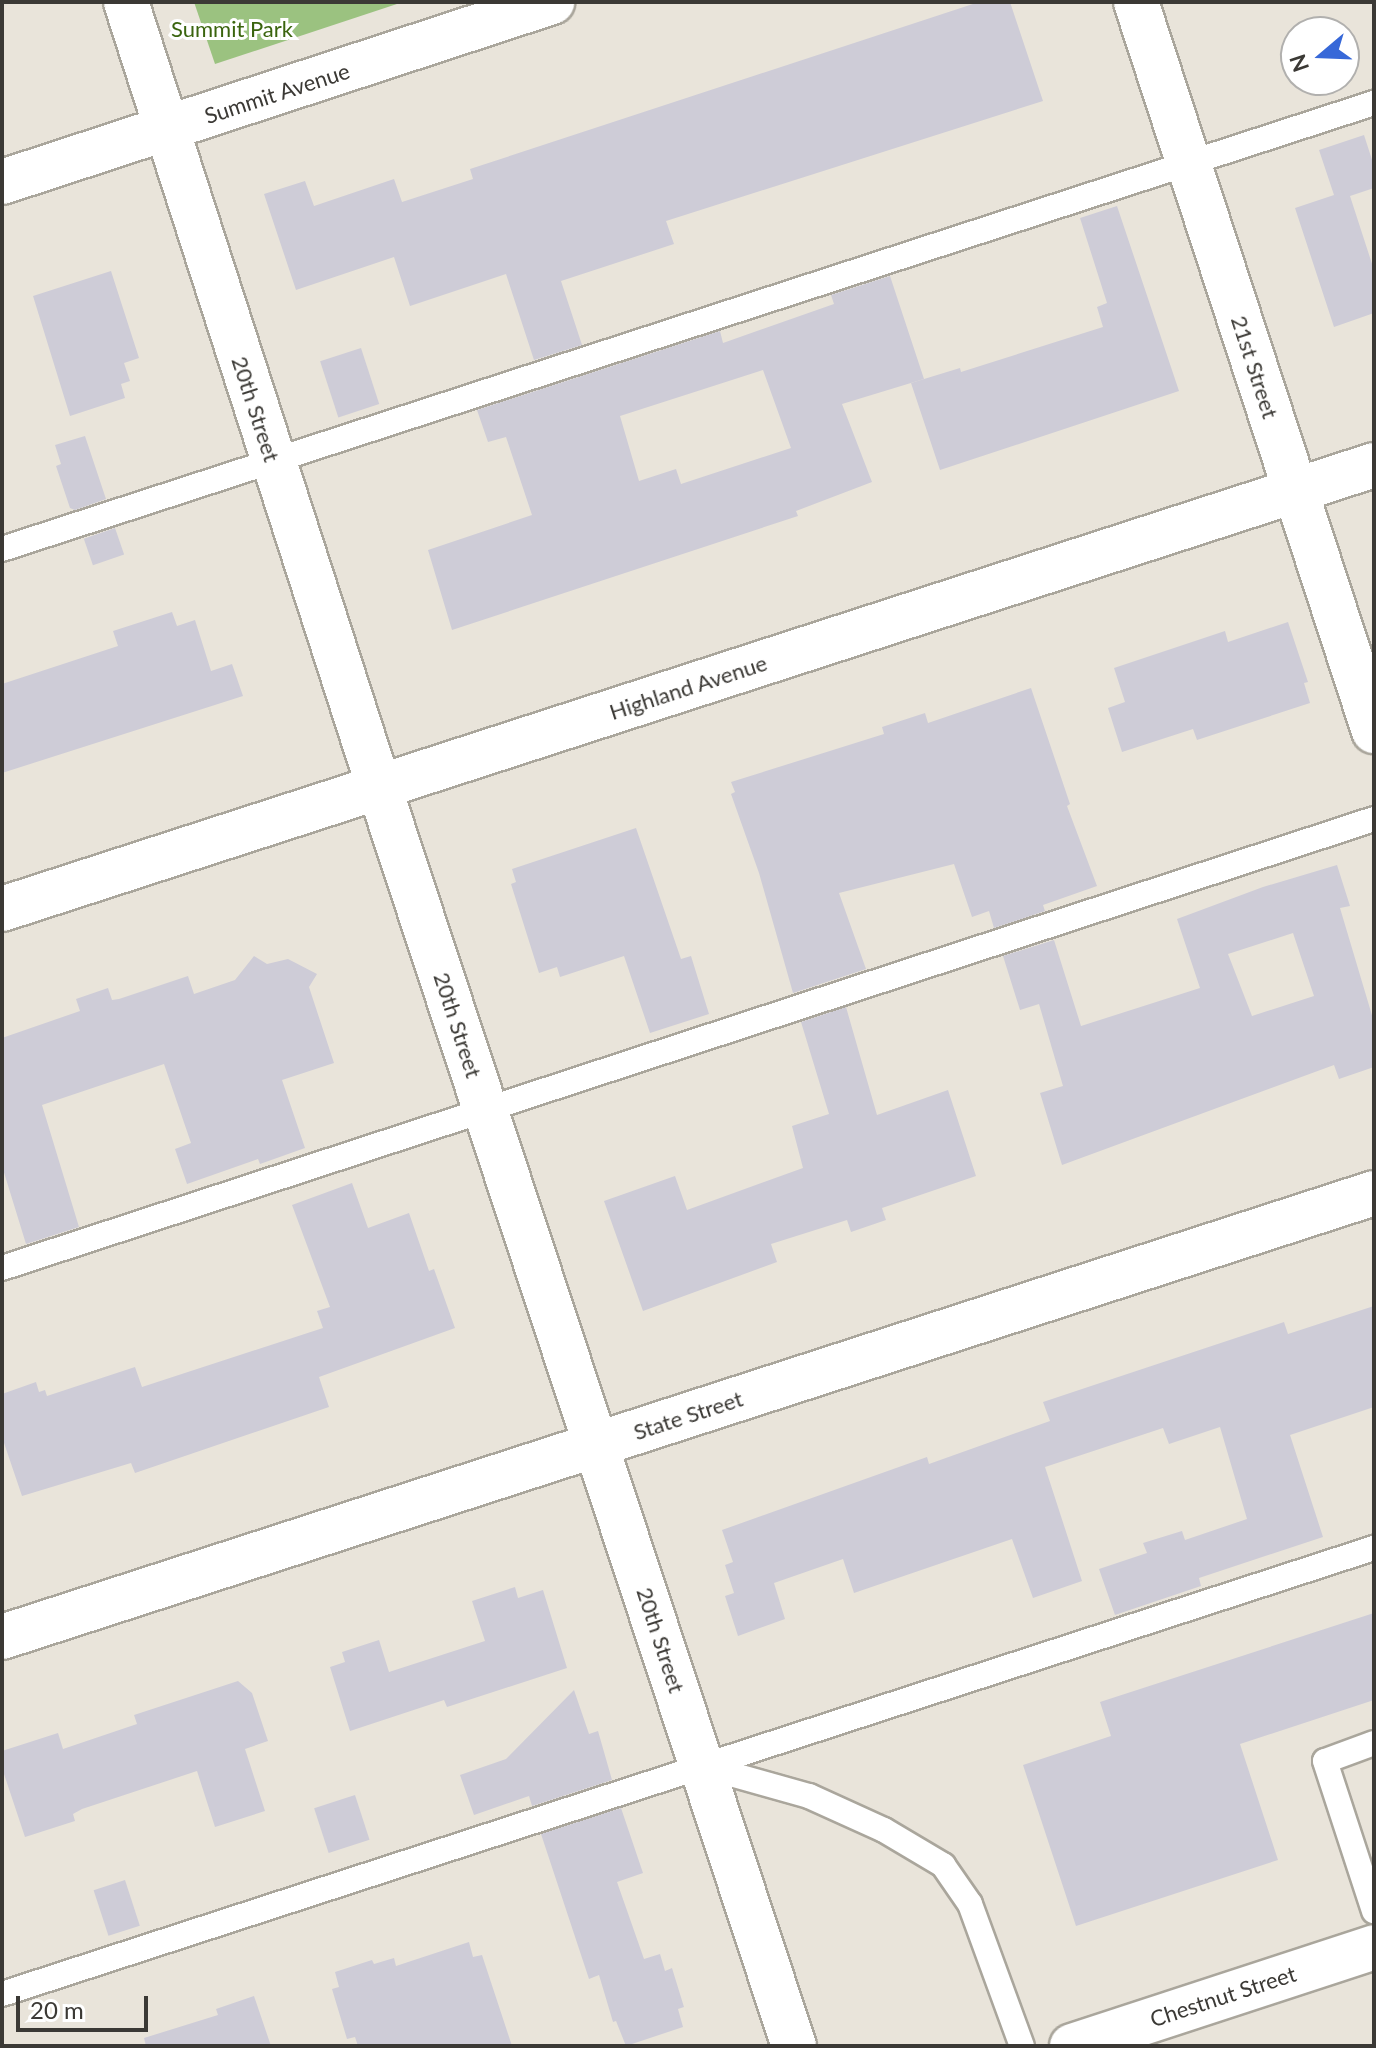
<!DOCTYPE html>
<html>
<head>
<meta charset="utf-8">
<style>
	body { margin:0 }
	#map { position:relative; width:1376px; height:2048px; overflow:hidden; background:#e9e4da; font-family:Lato,sans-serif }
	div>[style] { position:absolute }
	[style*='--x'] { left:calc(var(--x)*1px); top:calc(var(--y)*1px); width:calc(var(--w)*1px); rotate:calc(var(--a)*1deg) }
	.green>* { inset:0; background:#9bc280 }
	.building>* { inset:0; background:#ceccd7; transform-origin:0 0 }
	.roads { filter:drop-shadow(2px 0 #aaa69c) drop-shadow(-2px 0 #aaa69c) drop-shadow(0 2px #aaa69c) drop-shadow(0 -2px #aaa69c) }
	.service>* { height:24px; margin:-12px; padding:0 12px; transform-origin:12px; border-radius:12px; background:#fff }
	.minor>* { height:44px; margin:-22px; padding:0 22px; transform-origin:22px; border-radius:22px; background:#fff }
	span { translate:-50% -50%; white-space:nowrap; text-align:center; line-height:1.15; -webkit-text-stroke:6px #fff; paint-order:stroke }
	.park-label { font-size:22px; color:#3a640e }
	.street-label { font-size:22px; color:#3b3935 }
	.frame { position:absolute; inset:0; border:4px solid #3b3935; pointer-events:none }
	.north { position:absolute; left:1280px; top:16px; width:80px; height:80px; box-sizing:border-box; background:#fff; border:2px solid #b1b0ae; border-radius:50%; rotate:251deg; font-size:22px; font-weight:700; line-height:32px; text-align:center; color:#3b3935 }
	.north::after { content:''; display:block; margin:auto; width:28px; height:36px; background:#3768d8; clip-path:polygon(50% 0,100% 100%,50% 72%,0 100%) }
	.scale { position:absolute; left:16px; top:1996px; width:132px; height:36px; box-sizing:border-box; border:4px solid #3b3935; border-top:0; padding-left:10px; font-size:24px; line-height:28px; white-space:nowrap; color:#3b3935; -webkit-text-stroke:6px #fff; paint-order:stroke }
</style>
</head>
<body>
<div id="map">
	<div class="green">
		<div style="clip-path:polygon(194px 2px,403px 2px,215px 64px)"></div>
	</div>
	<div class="building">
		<div style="clip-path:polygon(979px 2px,1010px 2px,1043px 101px,666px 221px,674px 244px,561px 281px,582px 345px,534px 360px,506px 274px,410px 306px,394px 257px,296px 290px,264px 194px,305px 181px,314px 206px,394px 179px,402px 202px,473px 179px,470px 169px)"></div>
		<div style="clip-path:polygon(1364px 135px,1374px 166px,1374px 188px,1350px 196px,1374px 270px,1374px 313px,1334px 327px,1295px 208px,1334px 195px,1319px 150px)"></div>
		<div style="clip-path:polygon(1117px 206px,1179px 391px,940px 470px,911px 383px,960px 368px,961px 372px,1103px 327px,1097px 307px,1107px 303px,1080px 218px)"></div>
		<div style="clip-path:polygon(111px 271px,139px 358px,124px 363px,130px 381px,121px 384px,125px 398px,70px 416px,33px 296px)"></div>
		<div style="clip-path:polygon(evenodd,890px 276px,924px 379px,842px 404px,872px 482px,796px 511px,798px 516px,452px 630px,428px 550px,532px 515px,506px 437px,488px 442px,477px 410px,720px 331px,723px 343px,834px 304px,831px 295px,890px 276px,763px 370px,791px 448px,681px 484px,676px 469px,639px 481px,620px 416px,763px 370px)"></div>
		<div style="left:361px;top:348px;width:59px;height:43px;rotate:72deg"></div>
		<div style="clip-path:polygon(85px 436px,106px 499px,75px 510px,70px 508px,56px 466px,61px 464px,55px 445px)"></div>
		<div style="left:115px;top:528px;width:28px;height:33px;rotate:71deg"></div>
		<div style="clip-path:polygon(172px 612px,177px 626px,195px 620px,211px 671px,232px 664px,243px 696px,2px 773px,2px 684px,118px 646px,113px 631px)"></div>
		<div style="clip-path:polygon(1288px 622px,1308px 682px,1304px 683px,1310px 703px,1197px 740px,1193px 729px,1122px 752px,1108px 708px,1125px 702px,1114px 668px,1225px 631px,1228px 642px)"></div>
		<div style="clip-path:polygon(1031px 688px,1070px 804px,1067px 806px,1097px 886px,1043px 905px,1045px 911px,994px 928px,989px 911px,972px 917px,954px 864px,839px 893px,866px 969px,793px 993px,759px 873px,731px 794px,735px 792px,731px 782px,884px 734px,882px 727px,925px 713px,928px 723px)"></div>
		<div style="clip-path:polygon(636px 828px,681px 959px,691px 956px,709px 1014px,650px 1033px,624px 956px,560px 977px,557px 967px,539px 973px,511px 884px,516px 882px,512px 869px)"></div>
		<div style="clip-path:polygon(evenodd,1337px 865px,1350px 906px,1340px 908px,1374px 1022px,1374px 1067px,1339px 1079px,1334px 1065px,1062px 1165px,1040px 1093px,1063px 1086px,1039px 1004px,1020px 1010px,1003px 956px,1054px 940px,1081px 1026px,1200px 988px,1177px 919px,1263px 887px,1337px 865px,1293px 933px,1314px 996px,1252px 1016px,1228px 954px,1293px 933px)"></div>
		<div style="clip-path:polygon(254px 956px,267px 964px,288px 959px,317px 974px,309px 987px,334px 1063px,282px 1080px,305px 1148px,260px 1164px,258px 1159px,187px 1184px,175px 1149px,191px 1143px,164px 1064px,42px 1105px,79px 1227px,26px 1244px,2px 1166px,2px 1038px,80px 1011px,76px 999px,108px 988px,112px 1000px,119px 999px,188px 976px,194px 994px,235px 980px)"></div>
		<div style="clip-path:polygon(846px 1007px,877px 1115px,948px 1090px,976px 1176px,882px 1208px,886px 1220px,851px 1232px,847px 1220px,771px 1244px,777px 1262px,643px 1311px,604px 1201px,675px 1176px,687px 1210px,803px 1168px,792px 1126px,829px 1114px,801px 1022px)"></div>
		<div style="clip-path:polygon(352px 1183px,368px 1228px,409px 1213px,429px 1271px,434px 1269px,455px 1328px,319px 1377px,329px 1407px,135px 1473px,131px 1463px,22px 1496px,2px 1437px,2px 1394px,36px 1382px,39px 1392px,45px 1390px,47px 1396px,135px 1367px,142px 1387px,323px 1328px,317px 1311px,330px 1307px,292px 1205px)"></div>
		<div style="clip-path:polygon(1374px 1306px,1374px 1407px,1290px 1435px,1323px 1537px,1199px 1578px,1201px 1586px,1115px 1615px,1099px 1569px,1147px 1553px,1143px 1543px,1182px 1531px,1185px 1540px,1247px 1519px,1220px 1427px,1169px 1444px,1163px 1428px,1045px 1467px,1082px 1581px,1033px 1598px,1012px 1539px,854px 1593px,843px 1559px,774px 1583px,785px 1619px,738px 1636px,725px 1596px,734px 1593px,725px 1565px,733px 1562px,722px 1530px,927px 1457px,929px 1464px,1050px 1421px,1043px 1402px,1085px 1388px,1284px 1322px,1288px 1334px)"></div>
		<div style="clip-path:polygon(515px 1587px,518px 1598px,543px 1590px,567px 1668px,447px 1707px,444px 1700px,350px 1731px,330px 1667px,345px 1662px,342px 1652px,379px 1640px,389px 1672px,485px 1641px,472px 1601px)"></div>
		<div style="clip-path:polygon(1374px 1613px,1374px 1700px,1240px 1744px,1278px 1860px,1076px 1926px,1023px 1765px,1111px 1736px,1100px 1702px)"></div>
		<div style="clip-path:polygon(238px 1681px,252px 1693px,268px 1741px,245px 1749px,265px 1811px,215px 1827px,197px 1771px,82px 1809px,73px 1814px,75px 1821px,25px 1837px,2px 1768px,2px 1751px,58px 1733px,63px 1749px,137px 1724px,134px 1715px)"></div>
		<div style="clip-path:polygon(574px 1690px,589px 1734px,598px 1731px,612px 1780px,532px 1806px,529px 1796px,474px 1815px,460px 1775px,506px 1759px)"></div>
		<div style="left:355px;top:1795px;width:47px;height:43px;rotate:72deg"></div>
		<div style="clip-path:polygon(621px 1808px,643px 1873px,617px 1882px,644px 1959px,660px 1954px,665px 1971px,672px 1968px,684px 2007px,678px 2009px,683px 2027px,626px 2046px,616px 2021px,613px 2022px,599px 1975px,589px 1979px,541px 1834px)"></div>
		<div style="left:125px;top:1880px;width:48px;height:33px;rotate:72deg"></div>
		<div style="clip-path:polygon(469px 1942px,473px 1957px,482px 1955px,512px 2046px,358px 2046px,355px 2037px,347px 2039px,332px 1989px,339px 1987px,335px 1972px,372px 1960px,374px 1964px,394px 1958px,396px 1966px)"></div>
		<div style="clip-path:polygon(254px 1996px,271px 2046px,146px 2046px,144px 2038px,218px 2015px,216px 2009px)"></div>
	</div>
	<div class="roads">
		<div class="service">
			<div style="--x:2;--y:549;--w:1443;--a:-18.01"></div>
			<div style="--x:2;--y:1268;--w:1444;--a:-18.12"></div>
			<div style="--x:1374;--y:1743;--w:52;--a:159.8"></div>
			<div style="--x:1325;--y:1761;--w:158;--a:71.9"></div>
			<div style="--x:702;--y:1766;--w:111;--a:15.7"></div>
			<div style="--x:809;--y:1796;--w:82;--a:24.4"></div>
			<div style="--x:884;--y:1830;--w:69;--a:30.7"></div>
			<div style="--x:943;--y:1865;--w:47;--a:55.3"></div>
			<div style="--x:970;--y:1904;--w:151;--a:69.9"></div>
			<div style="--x:2;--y:1994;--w:1443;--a:-18.01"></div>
		</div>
		<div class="minor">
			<div style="--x:126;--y:2;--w:825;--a:72.14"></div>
			<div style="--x:379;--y:787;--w:1326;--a:71.76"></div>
			<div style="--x:1136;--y:2;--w:767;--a:71.92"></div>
			<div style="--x:2;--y:182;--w:579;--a:-18.12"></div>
			<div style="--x:2;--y:909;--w:1442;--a:-17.93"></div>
			<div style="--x:2;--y:1637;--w:1442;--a:-17.93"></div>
			<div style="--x:1072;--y:2046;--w:318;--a:-18.1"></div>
		</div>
	</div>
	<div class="park-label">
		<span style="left:232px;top:29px">Summit Park</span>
	</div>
	<div class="street-label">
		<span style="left:277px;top:93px;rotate:-18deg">Summit Avenue</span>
		<span style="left:1255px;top:367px;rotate:72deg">21st Street</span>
		<span style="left:256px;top:409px;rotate:72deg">20th Street</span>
		<span style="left:688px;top:687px;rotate:-18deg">Highland Avenue</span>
		<span style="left:458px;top:1025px;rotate:72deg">20th Street</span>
		<span style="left:688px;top:1415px;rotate:-18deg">State Street</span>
		<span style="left:661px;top:1640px;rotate:72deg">20th Street</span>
		<span style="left:1223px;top:1996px;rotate:-18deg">Chestnut Street</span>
	</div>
	<div class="frame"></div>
	<div class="north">N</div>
	<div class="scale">20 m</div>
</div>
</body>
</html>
